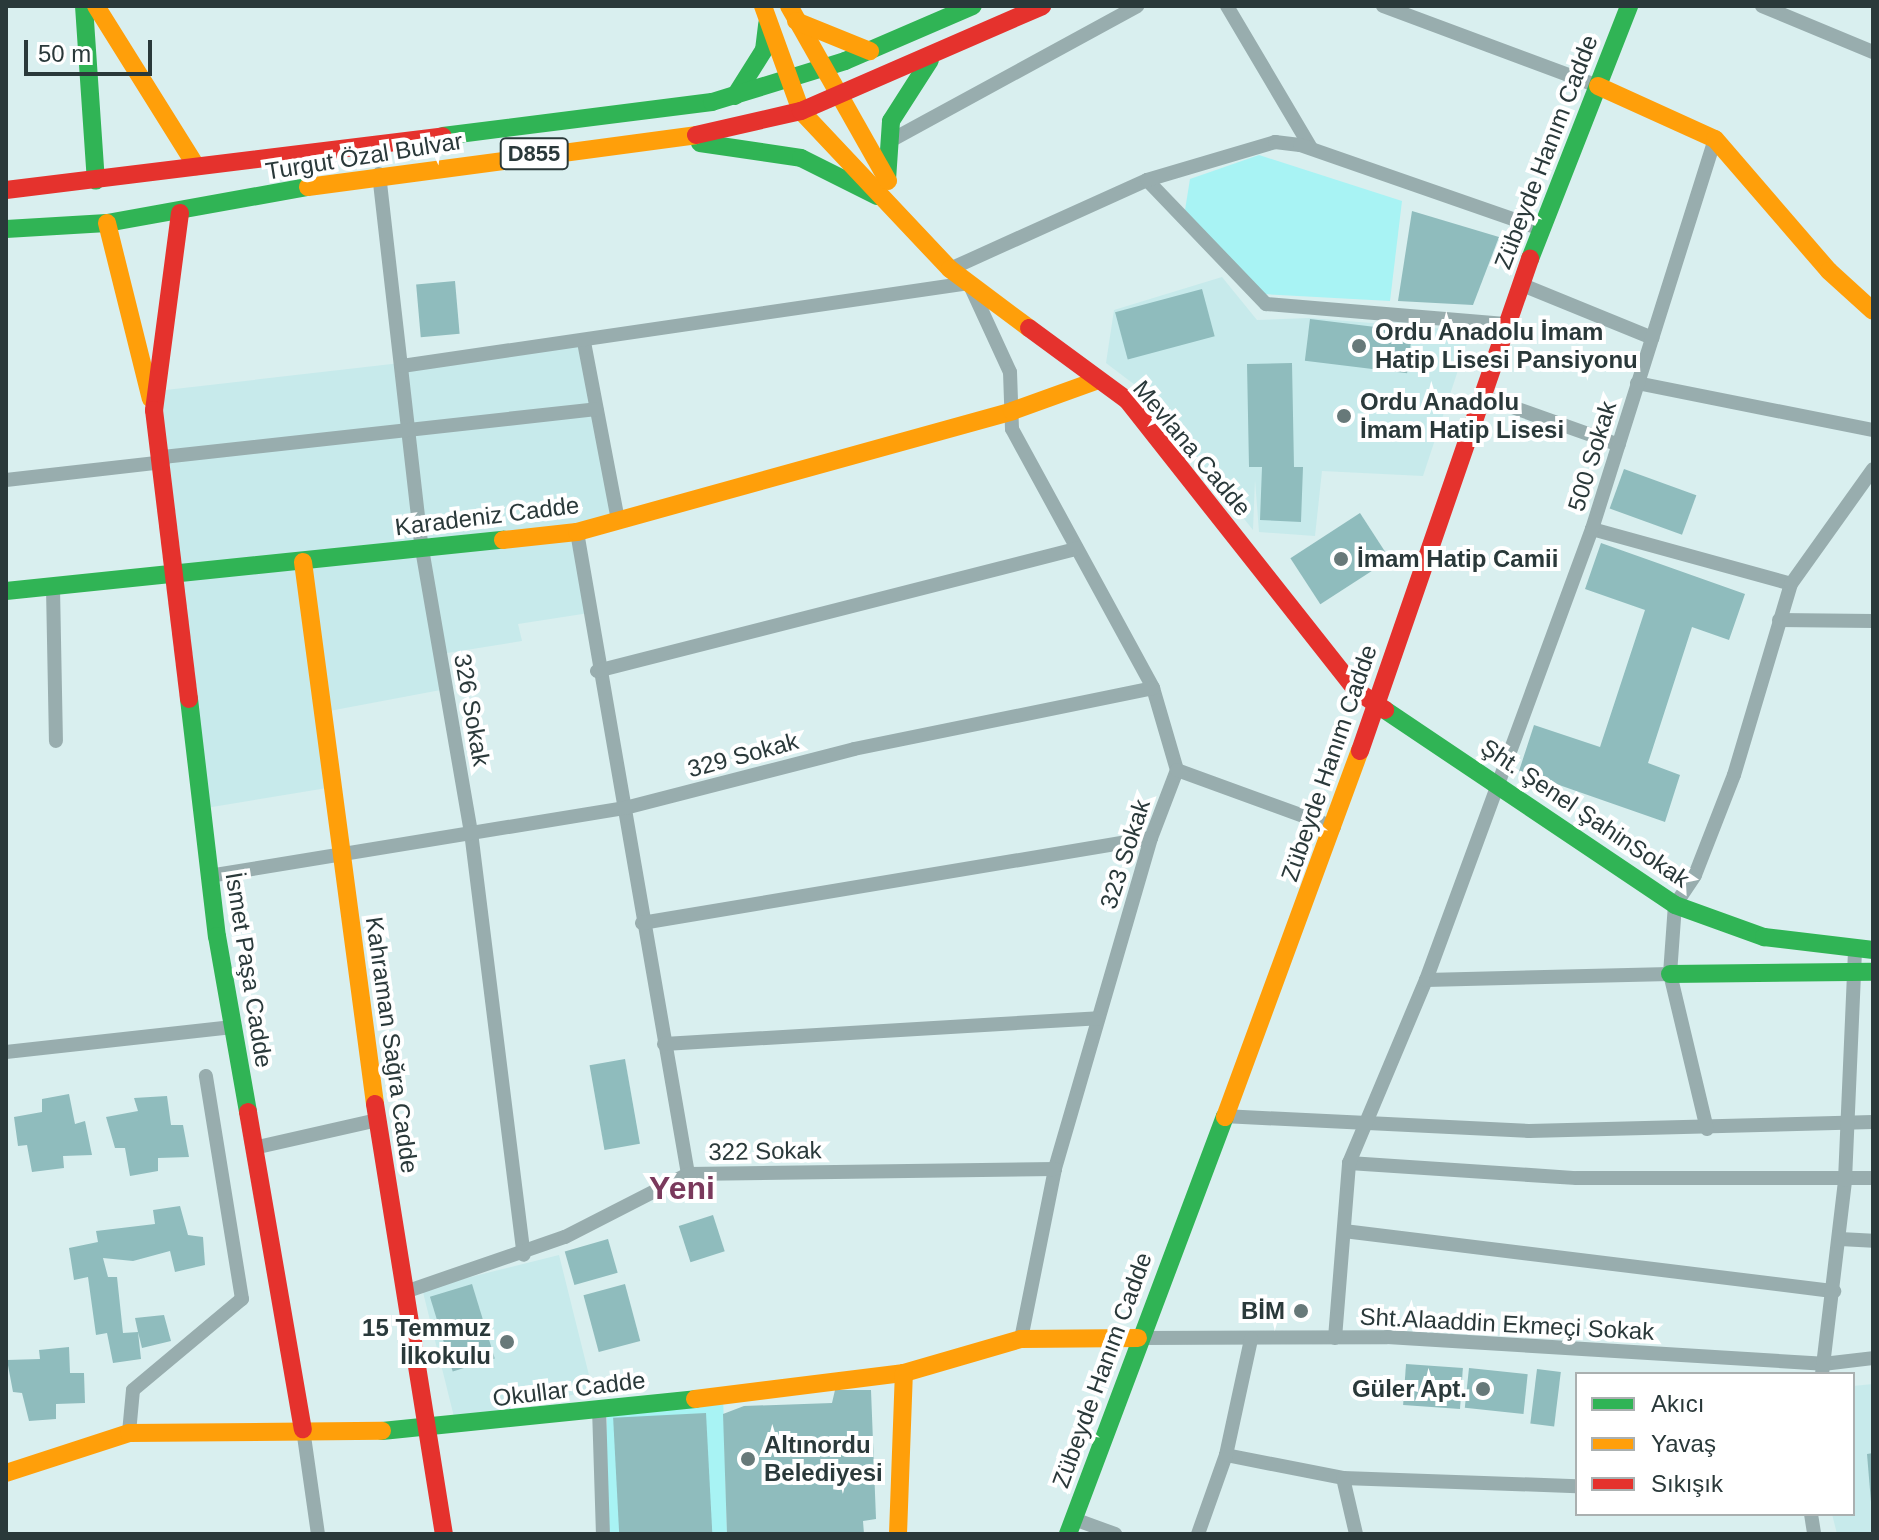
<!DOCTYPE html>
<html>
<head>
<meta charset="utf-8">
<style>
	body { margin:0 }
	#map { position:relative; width:1879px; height:1540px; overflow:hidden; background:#d9efef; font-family:Arial,sans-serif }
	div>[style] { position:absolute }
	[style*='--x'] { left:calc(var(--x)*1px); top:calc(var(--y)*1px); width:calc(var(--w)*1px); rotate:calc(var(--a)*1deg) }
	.built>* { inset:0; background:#c7eaeb; transform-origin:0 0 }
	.green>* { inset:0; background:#a8f3f4 }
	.building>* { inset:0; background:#8fbcbd; transform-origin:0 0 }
	.street>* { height:14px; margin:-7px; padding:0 7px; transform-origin:7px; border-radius:7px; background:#98adae }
	.fast>* { height:18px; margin:-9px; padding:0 9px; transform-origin:9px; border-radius:9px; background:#30b455 }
	.slow>* { height:18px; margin:-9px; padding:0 9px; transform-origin:9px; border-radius:9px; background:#ff9f0a }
	.jam>* { height:18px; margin:-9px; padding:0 9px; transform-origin:9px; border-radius:9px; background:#e5322d }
	.dots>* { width:22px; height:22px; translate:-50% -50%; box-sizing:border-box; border:4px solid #fff; border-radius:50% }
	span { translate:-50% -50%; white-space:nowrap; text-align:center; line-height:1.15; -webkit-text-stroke:8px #fff; paint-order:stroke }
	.shield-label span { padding:2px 6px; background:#fff; border:2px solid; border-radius:6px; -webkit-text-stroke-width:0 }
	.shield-label { font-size:22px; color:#2a393a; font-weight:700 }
	.street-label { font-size:24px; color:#2a393a }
	.poi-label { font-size:24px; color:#2a393a; font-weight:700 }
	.left { translate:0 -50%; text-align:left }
	.right { translate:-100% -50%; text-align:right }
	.district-label { font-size:32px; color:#7a395c; font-weight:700 }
	.frame { position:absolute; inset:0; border:8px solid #2a393a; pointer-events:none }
	.legend { position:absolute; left:1575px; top:1372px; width:280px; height:144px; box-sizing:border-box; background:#fff; border:2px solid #aab0b0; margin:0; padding:10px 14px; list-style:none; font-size:24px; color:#2a393a }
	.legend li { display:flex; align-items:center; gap:16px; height:40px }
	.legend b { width:40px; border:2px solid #aab0b0 }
	.scale { position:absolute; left:24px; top:40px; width:128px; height:36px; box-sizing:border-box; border:4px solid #2a393a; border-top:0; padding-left:10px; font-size:24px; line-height:28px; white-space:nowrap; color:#2a393a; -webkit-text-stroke:6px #fff; paint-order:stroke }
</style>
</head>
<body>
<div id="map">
	<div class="built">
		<div style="clip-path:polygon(1222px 277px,1257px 320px,1309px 318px,1471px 331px,1423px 476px,1322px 471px,1315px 536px,1259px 532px,1255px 480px,1253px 530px,1139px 388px,1106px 363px,1114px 310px)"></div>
		<div style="clip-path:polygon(584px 342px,618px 520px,577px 532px,589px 613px,518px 624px,522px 641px,441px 654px,446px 689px,324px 712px,333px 787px,200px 809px,157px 391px)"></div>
		<div style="left:559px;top:1255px;width:139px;height:141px;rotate:76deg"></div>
		<div style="clip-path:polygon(1873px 1384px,1873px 1534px,1837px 1534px,1832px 1514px,1853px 1514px,1853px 1386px)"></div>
	</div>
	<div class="green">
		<div style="clip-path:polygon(1259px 155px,1402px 201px,1390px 301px,1263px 294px,1185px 210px,1190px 179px)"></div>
		<div style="clip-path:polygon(723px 1394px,727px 1534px,603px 1534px,607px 1414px)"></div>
	</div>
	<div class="building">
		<div style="clip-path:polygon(1412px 211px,1499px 237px,1473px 305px,1398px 301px)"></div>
		<div style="left:455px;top:281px;width:53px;height:39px;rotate:85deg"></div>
		<div style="left:1202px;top:289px;width:49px;height:90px;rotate:75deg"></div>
		<div style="left:1310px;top:319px;width:103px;height:42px;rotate:7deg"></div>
		<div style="clip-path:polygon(1292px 363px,1294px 467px,1303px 467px,1301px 522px,1260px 520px,1262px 467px,1249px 467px,1247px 364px)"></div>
		<div style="left:1624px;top:469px;width:77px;height:42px;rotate:20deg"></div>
		<div style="left:1360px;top:513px;width:55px;height:83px;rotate:57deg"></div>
		<div style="clip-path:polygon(1601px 543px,1745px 594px,1729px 640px,1692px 627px,1648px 763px,1680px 775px,1665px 822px,1519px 771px,1534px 725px,1600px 747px,1645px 610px,1585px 589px)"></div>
		<div style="left:625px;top:1059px;width:86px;height:36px;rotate:80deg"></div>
		<div style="clip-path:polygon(69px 1094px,75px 1124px,85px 1121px,92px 1155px,63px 1156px,64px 1168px,32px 1172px,27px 1145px,18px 1146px,14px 1117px,42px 1112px,42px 1099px)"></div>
		<div style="clip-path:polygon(167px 1096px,171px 1125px,183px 1125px,189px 1157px,158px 1158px,158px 1171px,130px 1176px,125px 1148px,115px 1148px,106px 1117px,138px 1111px,134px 1098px)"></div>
		<div style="clip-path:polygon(180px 1206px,188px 1235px,203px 1237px,205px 1265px,175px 1272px,170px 1251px,133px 1261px,103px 1258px,108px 1277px,117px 1277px,123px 1333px,138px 1332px,135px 1318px,164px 1315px,171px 1341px,142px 1348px,138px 1332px,141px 1359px,113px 1363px,107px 1333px,96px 1335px,88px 1277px,74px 1280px,69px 1248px,98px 1242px,96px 1231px,155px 1224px,153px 1210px)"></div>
		<div style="left:713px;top:1215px;width:38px;height:36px;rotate:72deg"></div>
		<div style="left:608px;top:1239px;width:35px;height:45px;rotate:74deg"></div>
		<div style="left:472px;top:1284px;width:78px;height:44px;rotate:73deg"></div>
		<div style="left:625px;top:1284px;width:59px;height:43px;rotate:75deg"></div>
		<div style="clip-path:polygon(69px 1347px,70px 1373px,84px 1373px,85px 1403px,56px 1404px,56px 1419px,29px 1421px,22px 1393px,13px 1392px,7px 1360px,40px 1359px,39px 1350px)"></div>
		<div style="left:1406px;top:1364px;width:57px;height:41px;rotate:4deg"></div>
		<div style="left:1469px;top:1368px;width:59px;height:40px;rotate:6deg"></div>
		<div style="left:1537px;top:1369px;width:24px;height:55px;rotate:7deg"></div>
		<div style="clip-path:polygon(835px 1390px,871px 1390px,876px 1519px,863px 1521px,864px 1534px,727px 1534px,723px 1414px,744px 1406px,832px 1403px)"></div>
		<div style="left:706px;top:1413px;width:121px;height:93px;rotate:87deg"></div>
		<div style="clip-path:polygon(1873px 1453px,1873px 1502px,1871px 1502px,1867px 1454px)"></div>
	</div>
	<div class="street">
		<div style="--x:1227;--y:6;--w:165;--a:59.4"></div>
		<div style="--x:1383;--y:6;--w:229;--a:20.4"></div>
		<div style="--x:1762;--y:6;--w:120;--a:22.5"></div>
		<div style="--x:888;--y:142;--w:284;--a:-28.6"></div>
		<div style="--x:379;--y:174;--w:377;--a:83.5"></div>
		<div style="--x:422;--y:549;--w:287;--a:80.2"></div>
		<div style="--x:471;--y:832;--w:426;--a:82.9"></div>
		<div style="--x:1147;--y:180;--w:172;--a:46.2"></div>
		<div style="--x:1266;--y:304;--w:240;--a:4.8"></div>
		<div style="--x:950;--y:269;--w:216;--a:-24.3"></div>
		<div style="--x:1147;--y:180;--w:134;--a:-16.5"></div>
		<div style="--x:1275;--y:142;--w:25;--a:7"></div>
		<div style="--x:1300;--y:145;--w:255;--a:19.2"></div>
		<div style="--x:1520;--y:284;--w:143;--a:22.2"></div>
		<div style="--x:584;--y:342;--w:181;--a:79.2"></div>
		<div style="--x:402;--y:366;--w:573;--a:-8.33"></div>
		<div style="--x:969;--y:283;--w:98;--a:65.3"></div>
		<div style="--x:1010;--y:372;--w:57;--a:88"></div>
		<div style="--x:1012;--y:429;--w:295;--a:61.4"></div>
		<div style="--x:1153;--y:688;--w:85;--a:73.7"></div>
		<div style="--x:1177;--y:770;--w:73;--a:110.9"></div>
		<div style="--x:1151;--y:838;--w:345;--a:106.2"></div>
		<div style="--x:1055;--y:1169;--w:173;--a:101.3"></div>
		<div style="--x:1637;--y:383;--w:241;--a:11.3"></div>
		<div style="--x:1481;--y:396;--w:146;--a:19.5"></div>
		<div style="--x:163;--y:457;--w:436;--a:-6.3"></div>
		<div style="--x:6;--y:480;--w:158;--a:-6.5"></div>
		<div style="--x:1592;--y:529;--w:206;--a:15.4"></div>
		<div style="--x:577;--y:532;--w:652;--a:80.19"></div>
		<div style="--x:53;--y:588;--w:153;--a:88.9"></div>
		<div style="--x:1779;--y:620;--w:94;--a:0.6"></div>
		<div style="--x:597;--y:671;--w:495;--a:-14.3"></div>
		<div style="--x:1177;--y:770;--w:167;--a:20"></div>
		<div style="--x:209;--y:876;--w:422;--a:-9.3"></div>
		<div style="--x:625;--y:808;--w:236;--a:-14.4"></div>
		<div style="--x:854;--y:749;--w:305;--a:-11.5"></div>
		<div style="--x:642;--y:923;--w:516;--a:-9.48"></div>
		<div style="--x:1426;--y:980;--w:244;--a:-1.4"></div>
		<div style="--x:664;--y:1044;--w:435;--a:-3.4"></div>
		<div style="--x:6;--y:1052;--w:228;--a:-6.3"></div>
		<div style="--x:1223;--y:1116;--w:306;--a:2.8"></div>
		<div style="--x:1529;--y:1131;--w:344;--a:-1.5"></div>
		<div style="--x:1707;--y:1129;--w:159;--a:-103.4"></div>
		<div style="--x:1670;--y:974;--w:69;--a:-85.9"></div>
		<div style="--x:1675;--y:905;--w:36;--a:-56"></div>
		<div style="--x:1695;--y:875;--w:107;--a:-68.7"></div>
		<div style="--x:1734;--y:775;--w:199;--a:-73.4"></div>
		<div style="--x:1791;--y:584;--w:141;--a:-54.5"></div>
		<div style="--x:254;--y:1148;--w:126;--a:-12.8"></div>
		<div style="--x:1349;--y:1163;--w:228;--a:3.8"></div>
		<div style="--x:1577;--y:1178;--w:296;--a:0"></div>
		<div style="--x:1344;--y:1231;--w:494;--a:7"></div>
		<div style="--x:1840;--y:1239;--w:33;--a:3"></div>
		<div style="--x:405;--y:1292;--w:169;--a:-19"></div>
		<div style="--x:565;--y:1237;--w:138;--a:-27.1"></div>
		<div style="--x:688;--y:1174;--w:367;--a:-0.8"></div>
		<div style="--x:1138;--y:1338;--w:249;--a:-0.2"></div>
		<div style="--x:1387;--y:1337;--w:437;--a:3.5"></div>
		<div style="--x:1823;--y:1364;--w:50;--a:-6.8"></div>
		<div style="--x:1335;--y:1338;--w:176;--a:-85.4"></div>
		<div style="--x:1349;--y:1163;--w:199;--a:-67.2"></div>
		<div style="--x:1426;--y:980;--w:481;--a:-69.8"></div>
		<div style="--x:1592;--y:529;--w:409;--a:-72.5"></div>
		<div style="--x:1822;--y:1374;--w:195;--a:-83.2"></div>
		<div style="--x:1845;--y:1180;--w:233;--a:-87.5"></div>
		<div style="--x:599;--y:1408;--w:126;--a:88.2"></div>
		<div style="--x:303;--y:1429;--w:106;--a:81.9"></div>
		<div style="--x:129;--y:1433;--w:43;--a:-84.7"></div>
		<div style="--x:133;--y:1390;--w:142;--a:-39.9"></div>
		<div style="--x:242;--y:1299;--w:226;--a:-99.2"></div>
		<div style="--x:1226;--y:1455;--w:119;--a:11.1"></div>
		<div style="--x:1343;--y:1478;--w:234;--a:2"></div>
		<div style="--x:1343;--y:1478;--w:57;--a:76.9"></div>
		<div style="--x:1811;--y:1514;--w:20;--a:81"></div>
		<div style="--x:1074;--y:1519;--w:44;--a:20.1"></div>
		<div style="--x:1198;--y:1534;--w:84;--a:-70.5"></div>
		<div style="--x:1226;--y:1455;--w:119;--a:-77.8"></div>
	</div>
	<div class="fast">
		<div style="--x:84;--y:6;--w:175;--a:86.1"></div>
		<div style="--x:735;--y:96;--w:54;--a:-57.8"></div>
		<div style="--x:764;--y:50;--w:26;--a:-83"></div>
		<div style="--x:443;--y:136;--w:271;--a:-7.2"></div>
		<div style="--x:712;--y:102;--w:139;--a:-17.1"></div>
		<div style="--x:845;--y:61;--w:139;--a:-23.3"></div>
		<div style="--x:700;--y:143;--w:102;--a:8.4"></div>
		<div style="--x:801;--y:158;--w:85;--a:26.6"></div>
		<div style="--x:887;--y:180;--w:59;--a:-86.1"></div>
		<div style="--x:891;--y:121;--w:72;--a:-57.4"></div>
		<div style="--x:6;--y:229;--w:101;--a:-3.4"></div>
		<div style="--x:107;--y:223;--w:204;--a:-10.2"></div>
		<div style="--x:1530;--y:259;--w:272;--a:-68.6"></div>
		<div style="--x:6;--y:591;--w:500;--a:-5.9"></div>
		<div style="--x:189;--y:699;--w:239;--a:83.3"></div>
		<div style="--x:217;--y:936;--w:179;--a:80"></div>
		<div style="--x:1385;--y:710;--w:349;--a:33.9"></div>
		<div style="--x:1675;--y:905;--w:95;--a:19.8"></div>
		<div style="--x:1764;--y:937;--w:110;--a:6.8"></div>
		<div style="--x:1670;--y:974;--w:203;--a:-0.6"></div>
		<div style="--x:382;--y:1431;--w:315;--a:-5.8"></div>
		<div style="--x:1068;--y:1534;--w:446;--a:-69.4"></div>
	</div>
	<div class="slow">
		<div style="--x:96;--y:6;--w:189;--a:58"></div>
		<div style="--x:763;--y:6;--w:112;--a:70.1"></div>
		<div style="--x:801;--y:111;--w:217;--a:46.7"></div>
		<div style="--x:950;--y:269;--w:99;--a:36.8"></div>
		<div style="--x:789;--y:6;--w:201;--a:60.5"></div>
		<div style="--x:796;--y:21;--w:80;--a:22.1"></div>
		<div style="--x:1598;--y:86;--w:128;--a:24.4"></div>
		<div style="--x:1715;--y:139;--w:174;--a:49.2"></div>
		<div style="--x:1829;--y:271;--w:59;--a:42.3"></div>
		<div style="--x:308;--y:187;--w:391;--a:-7.6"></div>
		<div style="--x:107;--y:223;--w:181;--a:76"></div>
		<div style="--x:503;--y:540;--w:74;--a:-6.2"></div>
		<div style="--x:577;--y:532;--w:452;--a:-15.5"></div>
		<div style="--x:1012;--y:411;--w:91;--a:-19.8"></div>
		<div style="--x:303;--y:562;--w:547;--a:82.43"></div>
		<div style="--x:1225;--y:1117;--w:390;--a:-69.8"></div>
		<div style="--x:695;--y:1399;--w:211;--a:-7.1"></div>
		<div style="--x:904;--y:1373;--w:122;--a:-16.2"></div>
		<div style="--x:1021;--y:1339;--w:117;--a:-0.5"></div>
		<div style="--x:6;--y:1473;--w:129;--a:-18"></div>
		<div style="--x:129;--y:1433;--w:253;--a:-0.5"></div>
		<div style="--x:898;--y:1534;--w:161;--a:-87.9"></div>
	</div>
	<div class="jam">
		<div style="--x:696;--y:135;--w:108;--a:-12.9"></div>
		<div style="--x:801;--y:111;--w:263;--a:-23.5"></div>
		<div style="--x:6;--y:190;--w:440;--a:-7"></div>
		<div style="--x:180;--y:213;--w:199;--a:97.5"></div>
		<div style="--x:154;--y:410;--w:291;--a:83.1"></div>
		<div style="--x:1029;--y:328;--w:122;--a:36.3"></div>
		<div style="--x:1127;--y:400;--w:371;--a:51.7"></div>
		<div style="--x:1357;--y:691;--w:34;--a:34"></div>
		<div style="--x:1360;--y:751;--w:521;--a:-70.94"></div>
		<div style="--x:375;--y:1104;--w:436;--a:80.9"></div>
		<div style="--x:248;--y:1112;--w:322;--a:80.2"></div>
	</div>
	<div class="dots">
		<div style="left:1359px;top:346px;background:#677979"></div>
		<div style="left:1344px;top:416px;background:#677979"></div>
		<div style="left:1341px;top:559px;background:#677979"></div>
		<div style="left:1301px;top:1311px;background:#677979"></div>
		<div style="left:507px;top:1342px;background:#677979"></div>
		<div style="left:1483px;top:1389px;background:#677979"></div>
		<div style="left:748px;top:1459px;background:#677979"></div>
	</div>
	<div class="shield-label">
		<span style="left:534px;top:154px">D855</span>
	</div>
	<div class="street-label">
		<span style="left:1546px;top:152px;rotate:-69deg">Zübeyde Hanım Cadde</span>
		<span style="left:364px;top:156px;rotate:-9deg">Turgut Özal Bulvar</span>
		<span style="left:1192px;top:448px;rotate:50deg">Mevlana Cadde</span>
		<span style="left:1592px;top:456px;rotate:-73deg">500 Sokak</span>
		<span style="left:487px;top:516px;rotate:-7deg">Karadeniz Cadde</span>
		<span style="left:472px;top:710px;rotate:80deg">326 Sokak</span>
		<span style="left:743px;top:755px;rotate:-15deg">329 Sokak</span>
		<span style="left:1329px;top:763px;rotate:-71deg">Zübeyde Hanım Cadde</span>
		<span style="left:1585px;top:813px;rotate:34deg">Şht. Şenel ŞahinSokak</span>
		<span style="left:1125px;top:854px;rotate:-72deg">323 Sokak</span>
		<span style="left:249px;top:970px;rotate:81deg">İsmet Paşa Cadde</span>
		<span style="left:392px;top:1045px;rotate:82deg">Kahraman Sağra Cadde</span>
		<span style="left:765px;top:1151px;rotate:-1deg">322 Sokak</span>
		<span style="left:1507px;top:1324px;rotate:3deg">Sht.Alaaddin Ekmeçi Sokak</span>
		<span style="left:1102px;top:1370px;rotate:-70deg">Zübeyde Hanım Cadde</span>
		<span style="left:569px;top:1389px;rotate:-7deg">Okullar Cadde</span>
	</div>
	<div class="poi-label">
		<span class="left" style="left:1375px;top:346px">Ordu Anadolu İmam<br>Hatip Lisesi Pansiyonu</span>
		<span class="left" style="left:1360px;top:416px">Ordu Anadolu<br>İmam Hatip Lisesi</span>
		<span class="left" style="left:1357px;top:559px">İmam Hatip Camii</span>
		<span class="right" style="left:1285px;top:1311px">BİM</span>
		<span class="right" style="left:491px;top:1342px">15 Temmuz<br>İlkokulu</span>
		<span class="right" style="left:1467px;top:1389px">Güler Apt.</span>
		<span class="left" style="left:764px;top:1459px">Altınordu<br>Belediyesi</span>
	</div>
	<div class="district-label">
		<span style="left:682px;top:1188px">Yeni</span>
	</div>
	<div class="frame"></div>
	<ul class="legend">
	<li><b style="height:10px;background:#30b455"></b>Akıcı</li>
	<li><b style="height:10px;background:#ff9f0a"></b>Yavaş</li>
	<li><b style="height:10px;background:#e5322d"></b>Sıkışık</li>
	</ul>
	<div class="scale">50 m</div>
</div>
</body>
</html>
